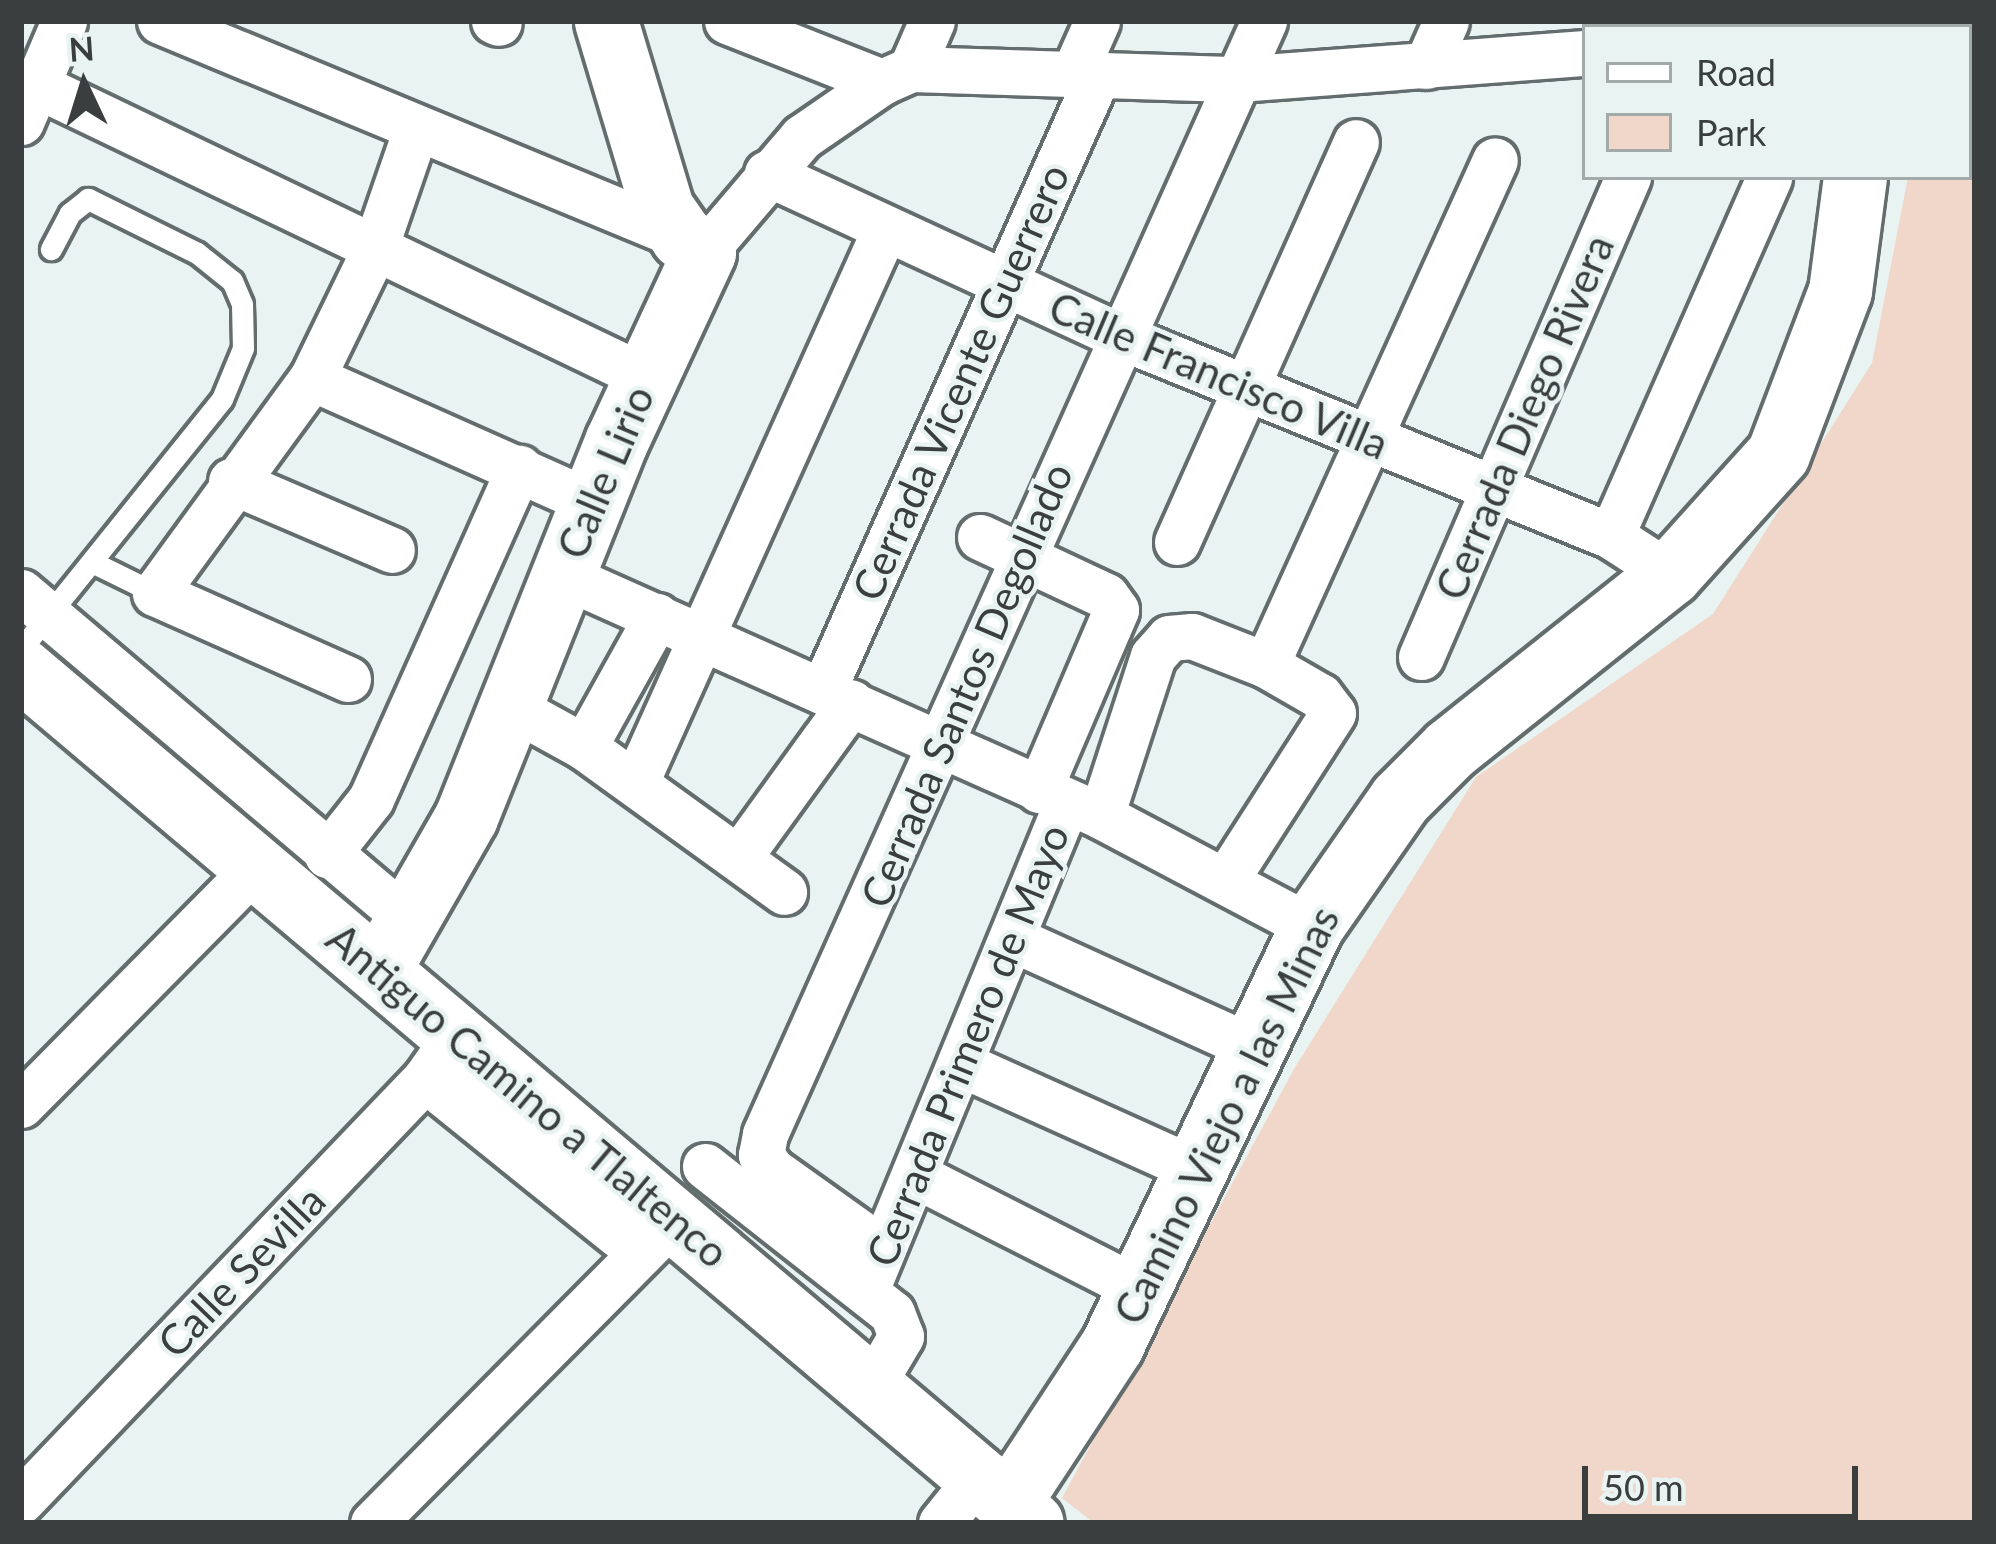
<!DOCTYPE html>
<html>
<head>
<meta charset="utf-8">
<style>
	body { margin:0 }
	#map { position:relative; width:1996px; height:1544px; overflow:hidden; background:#e8f3f2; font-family:Lato,sans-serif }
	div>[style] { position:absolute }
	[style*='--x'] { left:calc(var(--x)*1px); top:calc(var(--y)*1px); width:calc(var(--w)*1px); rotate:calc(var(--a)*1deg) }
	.green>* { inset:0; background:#f1d6ca }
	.roads { filter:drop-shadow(3px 0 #646d6d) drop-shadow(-3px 0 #646d6d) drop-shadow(0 3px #646d6d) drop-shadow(0 -3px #646d6d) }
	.lane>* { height:21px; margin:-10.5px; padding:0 10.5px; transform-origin:10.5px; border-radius:10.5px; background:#fff }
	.street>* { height:45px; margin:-22.5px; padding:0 22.5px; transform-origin:22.5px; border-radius:22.5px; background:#fff }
	.secondary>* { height:63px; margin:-31.5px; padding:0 31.5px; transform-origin:31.5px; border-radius:31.5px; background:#fff }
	span { translate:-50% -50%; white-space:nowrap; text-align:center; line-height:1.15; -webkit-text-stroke:9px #e8f3f2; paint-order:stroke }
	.street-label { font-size:42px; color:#3a3e3e }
	.frame { position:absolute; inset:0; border:24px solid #3a3e3e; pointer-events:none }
	.legend { position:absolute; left:1582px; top:24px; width:390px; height:156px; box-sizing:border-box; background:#e8f3f2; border:3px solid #a2abaa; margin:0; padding:15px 21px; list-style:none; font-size:36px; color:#3a3e3e }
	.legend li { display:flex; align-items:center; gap:24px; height:60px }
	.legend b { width:60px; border:3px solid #a2abaa }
	.north { position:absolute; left:24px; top:24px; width:120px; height:120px; -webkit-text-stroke:9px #e8f3f2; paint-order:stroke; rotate:356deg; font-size:33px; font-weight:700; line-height:48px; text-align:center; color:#3a3e3e }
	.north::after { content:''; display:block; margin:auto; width:42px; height:54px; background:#3a3e3e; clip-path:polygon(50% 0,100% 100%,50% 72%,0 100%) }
	.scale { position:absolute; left:1582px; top:1466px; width:276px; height:54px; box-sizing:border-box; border:6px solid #3a3e3e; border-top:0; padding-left:15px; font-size:36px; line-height:42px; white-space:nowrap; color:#3a3e3e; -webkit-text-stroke:9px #e8f3f2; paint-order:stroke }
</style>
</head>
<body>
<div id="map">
	<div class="green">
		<div style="clip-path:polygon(1950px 21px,1975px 21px,1975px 1523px,1094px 1523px,1062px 1498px,1294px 1069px,1476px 777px,1713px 614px,1872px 363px,1908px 177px,1969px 177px,1969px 27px,1949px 27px)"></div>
	</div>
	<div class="roads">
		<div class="lane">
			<div style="--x:92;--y:562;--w:70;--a:26.2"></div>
			<div style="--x:21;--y:649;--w:321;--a:-51.2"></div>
			<div style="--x:222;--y:399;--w:55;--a:-67.6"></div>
			<div style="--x:243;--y:348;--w:44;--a:-91.3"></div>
			<div style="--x:242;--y:304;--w:25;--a:-113"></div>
			<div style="--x:232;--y:281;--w:45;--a:-141.3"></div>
			<div style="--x:197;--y:253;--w:122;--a:-153.6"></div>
			<div style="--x:88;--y:199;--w:23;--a:142"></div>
			<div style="--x:70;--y:213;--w:41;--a:117.8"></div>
		</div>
		<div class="street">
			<div style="--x:160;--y:21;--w:565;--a:22.48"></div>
			<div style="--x:494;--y:21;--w:5;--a:22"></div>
			<div style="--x:727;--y:21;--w:167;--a:21.5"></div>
			<div style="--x:882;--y:82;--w:32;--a:-24"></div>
			<div style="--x:911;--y:69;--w:327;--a:1.8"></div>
			<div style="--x:1238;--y:79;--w:348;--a:-4.3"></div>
			<div style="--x:1640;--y:27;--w:7;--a:-63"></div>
			<div style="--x:1426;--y:66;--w:49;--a:-66"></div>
			<div style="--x:911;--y:69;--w:52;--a:-66.4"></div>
			<div style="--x:1073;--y:75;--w:59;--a:-66"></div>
			<div style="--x:36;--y:85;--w:675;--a:25.62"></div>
			<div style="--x:21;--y:122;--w:110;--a:-66.9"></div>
			<div style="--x:767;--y:173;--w:388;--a:24.8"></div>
			<div style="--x:1119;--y:336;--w:531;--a:22.12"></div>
			<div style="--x:1611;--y:536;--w:70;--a:32.8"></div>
			<div style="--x:704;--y:252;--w:151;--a:-49.6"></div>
			<div style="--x:802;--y:137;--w:97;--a:-34.5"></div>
			<div style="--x:312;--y:378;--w:305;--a:24"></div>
			<div style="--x:231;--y:481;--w:175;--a:23.2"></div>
			<div style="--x:1611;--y:536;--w:392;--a:-66.2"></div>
			<div style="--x:980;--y:537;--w:139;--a:25.1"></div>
			<div style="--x:1106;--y:596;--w:17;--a:54"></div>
			<div style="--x:1116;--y:610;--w:196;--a:113.2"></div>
			<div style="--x:1177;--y:542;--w:438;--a:-65.9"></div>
			<div style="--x:562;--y:575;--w:590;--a:24.09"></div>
			<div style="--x:1101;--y:816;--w:238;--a:27.9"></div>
			<div style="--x:21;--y:592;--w:511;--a:40.24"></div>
			<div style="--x:1421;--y:657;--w:523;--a:-66.67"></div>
			<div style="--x:1266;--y:665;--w:554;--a:-65.61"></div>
			<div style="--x:348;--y:679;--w:211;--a:-156"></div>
			<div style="--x:155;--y:593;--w:266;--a:-53.9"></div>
			<div style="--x:312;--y:378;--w:144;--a:-64.1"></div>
			<div style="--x:375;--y:248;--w:123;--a:-71"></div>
			<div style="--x:824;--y:688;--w:669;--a:-65.92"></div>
			<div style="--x:508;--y:705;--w:87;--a:28.9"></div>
			<div style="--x:584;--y:747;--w:247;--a:35.9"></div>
			<div style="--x:584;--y:747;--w:150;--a:-60.9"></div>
			<div style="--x:636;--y:782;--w:606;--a:-65.76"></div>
			<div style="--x:1101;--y:816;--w:168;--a:-72"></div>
			<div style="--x:1153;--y:656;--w:24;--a:-48"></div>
			<div style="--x:1169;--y:638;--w:23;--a:-5"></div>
			<div style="--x:1192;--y:636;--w:79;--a:21.4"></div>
			<div style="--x:1266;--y:665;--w:62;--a:29.9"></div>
			<div style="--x:1320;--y:696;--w:21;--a:53"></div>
			<div style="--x:1333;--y:713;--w:196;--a:122.7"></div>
			<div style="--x:327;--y:855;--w:71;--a:-51.8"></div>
			<div style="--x:371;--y:799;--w:363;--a:-65.9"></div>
			<div style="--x:739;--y:857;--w:191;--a:-54.1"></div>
			<div style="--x:1013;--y:939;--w:264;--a:24.4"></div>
			<div style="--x:961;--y:1064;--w:256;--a:24.2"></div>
			<div style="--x:425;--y:1079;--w:277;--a:38.9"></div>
			<div style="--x:21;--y:1105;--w:334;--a:-45.4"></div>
			<div style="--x:705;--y:1166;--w:238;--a:38.2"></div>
			<div style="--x:892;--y:1313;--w:25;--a:69"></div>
			<div style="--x:901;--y:1336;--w:53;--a:120.4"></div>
			<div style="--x:915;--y:1175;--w:251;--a:27"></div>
			<div style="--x:880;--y:1247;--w:133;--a:-144.5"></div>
			<div style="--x:772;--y:1170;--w:19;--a:-126"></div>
			<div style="--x:761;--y:1155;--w:21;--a:-79"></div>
			<div style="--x:765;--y:1134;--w:1220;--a:-65.85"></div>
			<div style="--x:867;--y:1288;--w:526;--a:-67.63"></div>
			<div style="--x:21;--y:1501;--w:584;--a:-46.25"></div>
			<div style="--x:425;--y:1079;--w:52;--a:-55.1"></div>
			<div style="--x:373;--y:1523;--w:427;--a:-45.2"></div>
			<div style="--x:941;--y:1523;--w:58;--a:-51.3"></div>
		</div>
		<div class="secondary">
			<div style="--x:1879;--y:27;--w:6;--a:-72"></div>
			<div style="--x:21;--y:669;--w:1323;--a:40.19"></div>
			<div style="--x:379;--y:969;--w:175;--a:-60.2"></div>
			<div style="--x:466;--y:817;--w:404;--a:-68.2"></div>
			<div style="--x:616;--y:442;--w:209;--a:-65.1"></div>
			<div style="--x:704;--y:252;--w:27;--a:-146"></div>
			<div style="--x:682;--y:237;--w:35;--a:-125"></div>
			<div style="--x:662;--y:208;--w:195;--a:-106.7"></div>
			<div style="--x:1009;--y:1502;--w:188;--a:-56.7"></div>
			<div style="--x:1112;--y:1345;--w:463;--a:-64.5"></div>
			<div style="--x:1311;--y:927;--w:156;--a:-55.2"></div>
			<div style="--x:1400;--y:799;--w:71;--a:-45"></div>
			<div style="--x:1450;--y:749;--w:281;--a:-38.5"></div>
			<div style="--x:1670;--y:574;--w:161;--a:-48"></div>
			<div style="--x:1778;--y:454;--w:174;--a:-69.2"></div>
			<div style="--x:1840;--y:291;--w:115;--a:-82.5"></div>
		</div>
	</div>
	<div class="street-label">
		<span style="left:1219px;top:375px;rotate:23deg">Calle Francisco Villa</span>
		<span style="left:960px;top:382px;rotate:-66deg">Cerrada Vicente Guerrero</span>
		<span style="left:1524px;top:417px;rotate:-67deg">Cerrada Diego Rivera</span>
		<span style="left:605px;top:472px;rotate:-67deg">Calle Lirio</span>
		<span style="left:966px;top:685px;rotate:-67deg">Cerrada Santos Degollado</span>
		<span style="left:967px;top:1045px;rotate:-68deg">Cerrada Primero de Mayo</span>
		<span style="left:528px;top:1095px;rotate:40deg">Antiguo Camino a Tlaltenco</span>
		<span style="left:1226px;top:1115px;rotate:-64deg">Camino Viejo a las Minas</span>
		<span style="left:241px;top:1271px;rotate:-46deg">Calle Sevilla</span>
	</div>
	<div class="frame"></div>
	<ul class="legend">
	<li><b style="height:15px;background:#fff"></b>Road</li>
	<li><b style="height:33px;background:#f1d6ca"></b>Park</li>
	</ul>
	<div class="north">N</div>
	<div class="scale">50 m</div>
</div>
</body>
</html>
